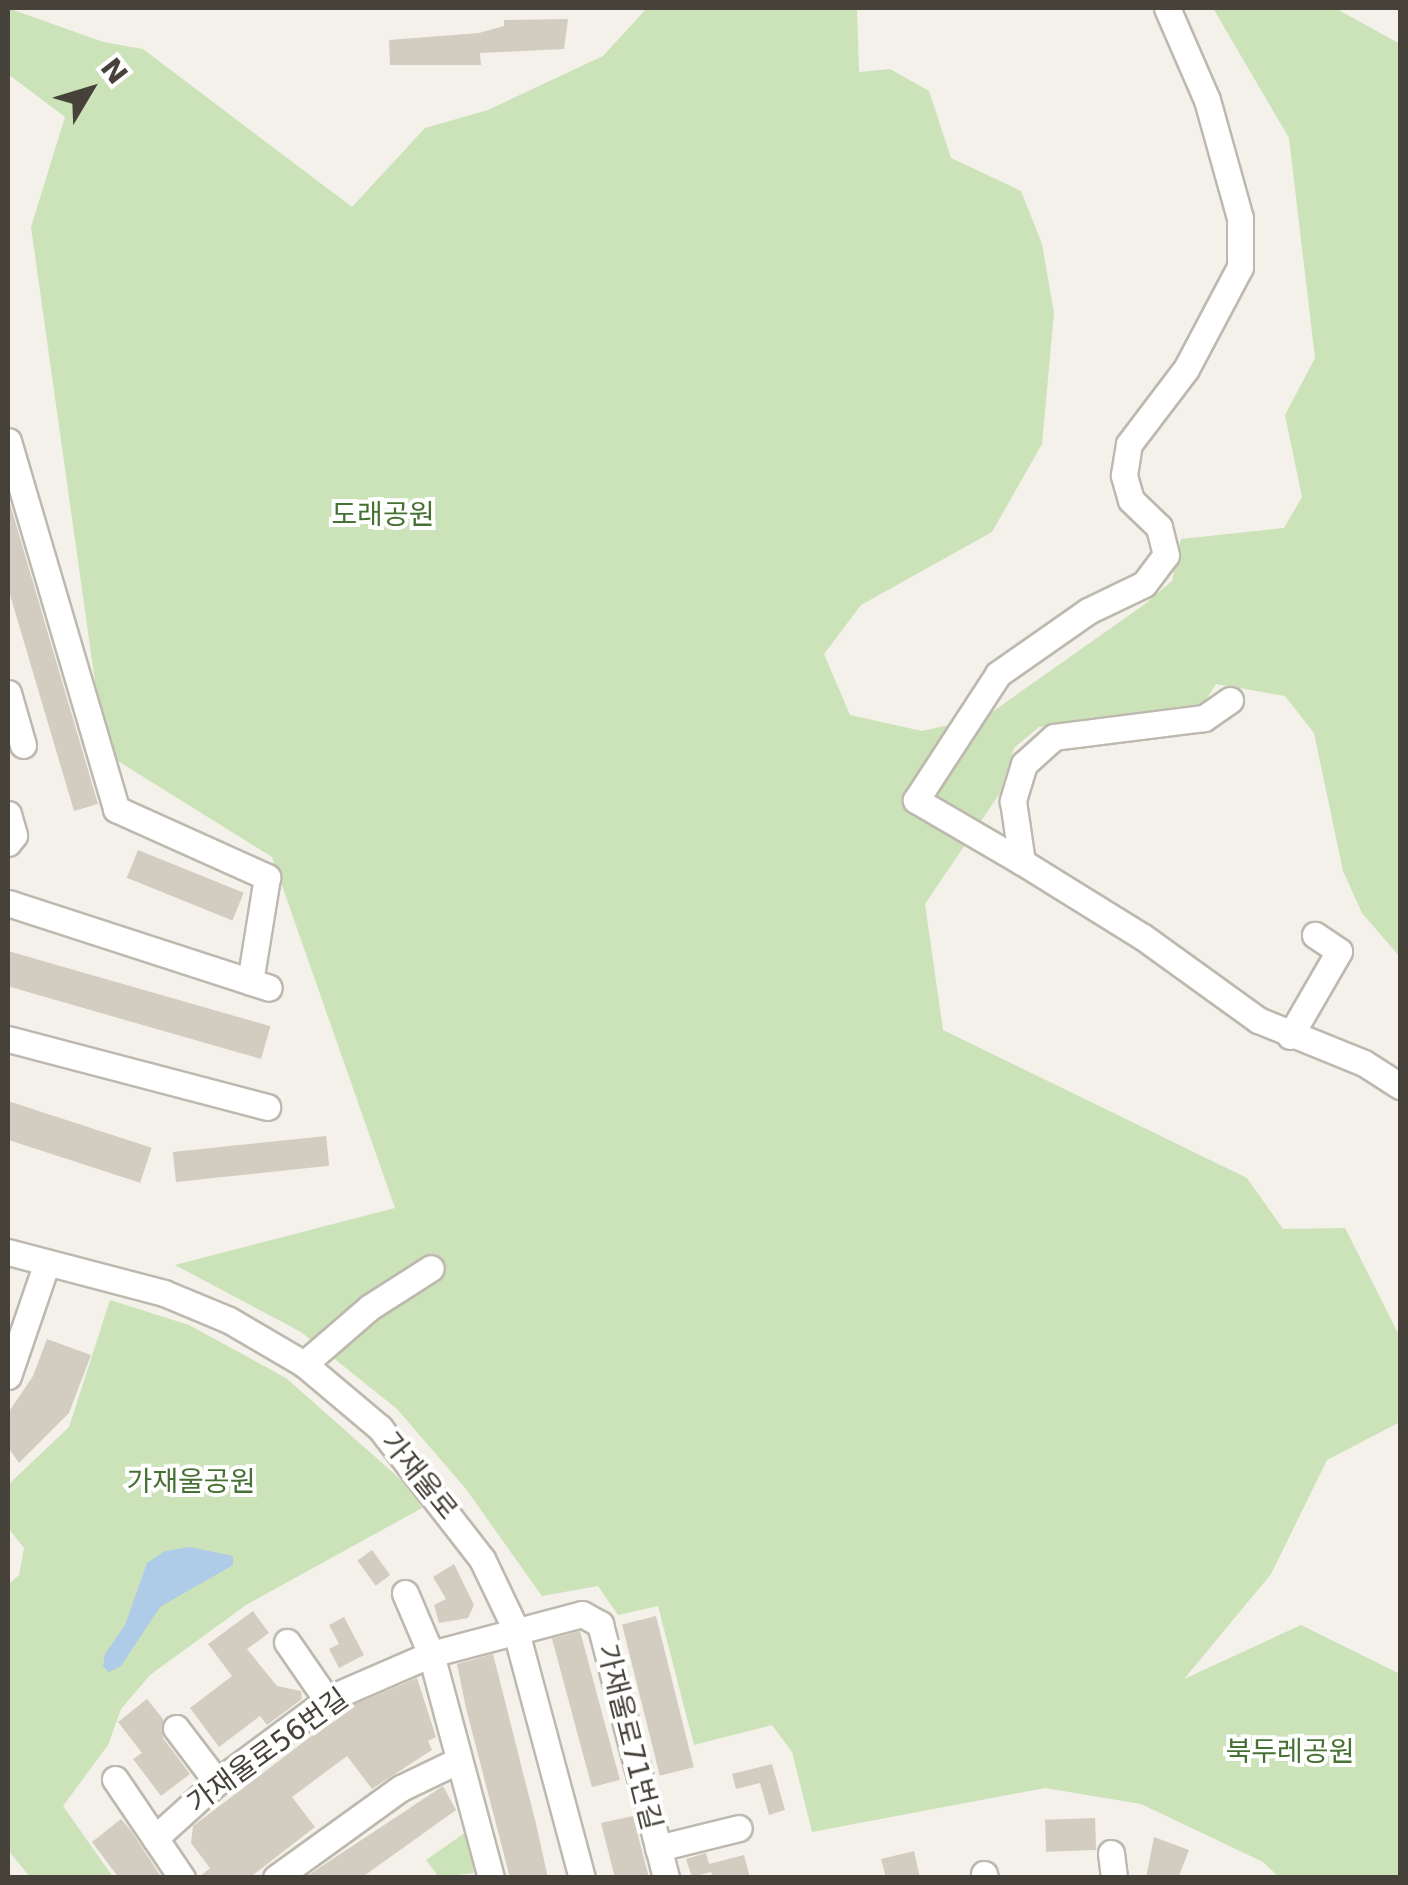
<!DOCTYPE html>
<html>
<head>
<meta charset="utf-8">
<style>
	body { margin:0 }
	#map { position:relative; width:1408px; height:1885px; overflow:hidden; background:#f3f1ea; font-family:"DejaVu Sans","Noto Sans KR",sans-serif }
	div>[style] { position:absolute }
	[style*='--x'] { left:calc(var(--x)*1px); top:calc(var(--y)*1px); width:calc(var(--w)*1px); rotate:calc(var(--a)*1deg) }
	.green>* { inset:0; background:#cce2b8 }
	.water>* { inset:0; background:#aecce8 }
	.building>* { inset:0; background:#d3cdc1; transform-origin:0 0 }
	.roads { filter:drop-shadow(2px 0 #bdb9ae) drop-shadow(-2px 0 #bdb9ae) drop-shadow(0 2px #bdb9ae) drop-shadow(0 -2px #bdb9ae) }
	.minor>* { height:25px; margin:-12.5px; padding:0 12.5px; transform-origin:12.5px; border-radius:12.5px; background:#fff }
	span { translate:-50% -50%; white-space:nowrap; text-align:center; line-height:1.15; -webkit-text-stroke:8px #fff; paint-order:stroke }
	.park-label { font-size:28px; color:#467133 }
	.street-label { font-size:28px; color:#464239 }
	.frame { position:absolute; inset:0; border:10px solid #464239; pointer-events:none }
	.north { position:absolute; left:40px; top:40px; width:100px; height:100px; -webkit-text-stroke:8px #fff; paint-order:stroke; rotate:52deg; font-size:28px; font-weight:700; line-height:40px; text-align:center; color:#464239 }
	.north::after { content:''; display:block; margin:auto; width:35px; height:45px; background:#464239; clip-path:polygon(50% 0,100% 100%,50% 72%,0 100%) }
</style>
</head>
<body>
<div id="map">
	<div class="green">
		<div style="clip-path:polygon(8px 8px,103px 42px,143px 49px,352px 207px,425px 128px,488px 110px,603px 56px,647px 8px,857px 8px,859px 72px,890px 69px,929px 91px,951px 158px,1021px 191px,1042px 244px,1054px 313px,1042px 444px,992px 532px,861px 605px,824px 654px,850px 715px,922px 731px,985px 717px,1145px 604px,1172px 581px,1181px 539px,1284px 528px,1302px 497px,1285px 415px,1315px 358px,1289px 138px,1213px 8px,1335px 8px,1400px 44px,1400px 957px,1362px 913px,1343px 871px,1314px 733px,1285px 696px,1216px 684px,1202px 706px,1039px 727px,1014px 748px,1000px 793px,925px 904px,943px 1030px,1247px 1178px,1283px 1229px,1345px 1228px,1400px 1337px,1400px 1422px,1327px 1460px,1271px 1574px,1184px 1679px,1301px 1625px,1400px 1674px,1400px 1877px,1279px 1877px,1263px 1862px,1141px 1804px,1045px 1788px,812px 1832px,792px 1752px,772px 1725px,694px 1745px,658px 1606px,618px 1615px,598px 1586px,542px 1596px,466px 1489px,397px 1409px,301px 1332px,175px 1265px,395px 1208px,272px 857px,105px 753px,31px 227px,65px 117px,8px 74px)"></div>
		<div style="clip-path:polygon(110px 1300px,189px 1325px,286px 1378px,407px 1485px,422px 1508px,246px 1605px,150px 1675px,121px 1709px,108px 1745px,63px 1806px,113px 1877px,30px 1877px,8px 1850px,8px 1585px,19px 1575px,24px 1548px,8px 1528px,8px 1485px,69px 1427px)"></div>
		<div style="clip-path:polygon(466px 1832px,474px 1873px,439px 1877px,426px 1860px)"></div>
	</div>
	<div class="water">
		<div style="clip-path:polygon(190px 1547px,233px 1556px,233px 1565px,160px 1607px,121px 1666px,109px 1672px,103px 1666px,105px 1654px,125px 1625px,147px 1563px,165px 1551px)"></div>
	</div>
	<div class="building">
		<div style="clip-path:polygon(568px 19px,564px 49px,480px 53px,481px 65px,390px 65px,389px 40px,479px 33px,504px 26px,504px 20px)"></div>
		<div style="clip-path:polygon(8px 497px,98px 804px,74px 811px,8px 588px)"></div>
		<div style="left:138px;top:850px;width:114px;height:30px;rotate:22deg"></div>
		<div style="left:8px;top:951px;width:273px;height:34px;rotate:16deg"></div>
		<div style="left:8px;top:1101px;width:151px;height:37px;rotate:18deg"></div>
		<div style="left:326px;top:1136px;width:30px;height:154px;rotate:84deg"></div>
		<div style="clip-path:polygon(47px 1339px,91px 1355px,69px 1413px,19px 1463px,8px 1447px,8px 1413px,33px 1376px)"></div>
		<div style="left:372px;top:1550px;width:31px;height:18px;rotate:54deg"></div>
		<div style="clip-path:polygon(454px 1564px,474px 1605px,468px 1618px,439px 1623px,434px 1605px,446px 1599px,433px 1577px)"></div>
		<div style="clip-path:polygon(253px 1611px,269px 1633px,247px 1649px,277px 1686px,301px 1691px,302px 1699px,267px 1725px,260px 1716px,219px 1747px,190px 1708px,232px 1676px,208px 1644px)"></div>
		<div style="left:656px;top:1616px;width:156px;height:35px;rotate:76deg"></div>
		<div style="clip-path:polygon(344px 1617px,364px 1655px,339px 1668px,329px 1649px,339px 1644px,329px 1625px)"></div>
		<div style="left:580px;top:1631px;width:154px;height:29px;rotate:75deg"></div>
		<div style="clip-path:polygon(493px 1654px,536px 1824px,548px 1878px,510px 1878px,466px 1708px,457px 1664px)"></div>
		<div style="clip-path:polygon(417px 1678px,436px 1737px,428px 1741px,432px 1750px,372px 1789px,347px 1756px,292px 1797px,315px 1827px,249px 1878px,198px 1878px,210px 1868px,191px 1843px,193px 1826px,351px 1706px)"></div>
		<div style="clip-path:polygon(147px 1699px,163px 1719px,163px 1738px,190px 1774px,161px 1796px,133px 1759px,142px 1753px,118px 1722px)"></div>
		<div style="clip-path:polygon(772px 1764px,785px 1810px,769px 1815px,760px 1783px,736px 1789px,732px 1774px)"></div>
		<div style="clip-path:polygon(443px 1786px,456px 1810px,361px 1878px,304px 1878px)"></div>
		<div style="clip-path:polygon(633px 1816px,649px 1878px,615px 1878px,601px 1823px)"></div>
		<div style="left:1095px;top:1818px;width:32px;height:50px;rotate:88deg"></div>
		<div style="clip-path:polygon(121px 1819px,132px 1832px,162px 1878px,119px 1878px,92px 1842px)"></div>
		<div style="clip-path:polygon(1154px 1837px,1189px 1850px,1178px 1878px,1146px 1878px)"></div>
		<div style="clip-path:polygon(914px 1851px,920px 1878px,886px 1878px,881px 1859px)"></div>
		<div style="clip-path:polygon(706px 1853px,709px 1864px,744px 1855px,750px 1878px,713px 1878px,711px 1872px,692px 1877px,686px 1859px)"></div>
	</div>
	<div class="roads">
		<div class="minor">
			<div style="--x:8;--y:441;--w:384;--a:73.6"></div>
			<div style="--x:116;--y:809;--w:166;--a:24.2"></div>
			<div style="--x:267;--y:877;--w:106;--a:99.2"></div>
			<div style="--x:8;--y:693;--w:54;--a:73.9"></div>
			<div style="--x:1230;--y:700;--w:32;--a:145"></div>
			<div style="--x:1204;--y:718;--w:151;--a:172.8"></div>
			<div style="--x:1054;--y:737;--w:40;--a:138"></div>
			<div style="--x:1024;--y:764;--w:39;--a:107"></div>
			<div style="--x:1013;--y:801;--w:62;--a:81.6"></div>
			<div style="--x:1022;--y:862;--w:142;--a:31.8"></div>
			<div style="--x:1143;--y:937;--w:142;--a:35.8"></div>
			<div style="--x:1258;--y:1020;--w:114;--a:22.1"></div>
			<div style="--x:1364;--y:1063;--w:43;--a:32.6"></div>
			<div style="--x:8;--y:814;--w:22;--a:74"></div>
			<div style="--x:14;--y:835;--w:10;--a:127"></div>
			<div style="--x:1022;--y:862;--w:123;--a:-149.7"></div>
			<div style="--x:916;--y:800;--w:150;--a:-56.9"></div>
			<div style="--x:998;--y:674;--w:110;--a:-35"></div>
			<div style="--x:1088;--y:611;--w:62;--a:-25.7"></div>
			<div style="--x:1144;--y:584;--w:36;--a:-53"></div>
			<div style="--x:1166;--y:555;--w:29;--a:-104"></div>
			<div style="--x:1159;--y:527;--w:39;--a:-136"></div>
			<div style="--x:1131;--y:500;--w:26;--a:-106"></div>
			<div style="--x:1124;--y:475;--w:31;--a:-81"></div>
			<div style="--x:1129;--y:444;--w:94;--a:-52.8"></div>
			<div style="--x:1186;--y:369;--w:115;--a:-62.1"></div>
			<div style="--x:1240;--y:267;--w:49;--a:-90"></div>
			<div style="--x:1240;--y:218;--w:123;--a:-105.6"></div>
			<div style="--x:1207;--y:100;--w:100;--a:-113.5"></div>
			<div style="--x:8;--y:903;--w:274;--a:18"></div>
			<div style="--x:1290;--y:1036;--w:98;--a:-60"></div>
			<div style="--x:1339;--y:951;--w:29;--a:-146"></div>
			<div style="--x:8;--y:1039;--w:268;--a:14.7"></div>
			<div style="--x:8;--y:1252;--w:161;--a:14.7"></div>
			<div style="--x:164;--y:1293;--w:70;--a:22.6"></div>
			<div style="--x:229;--y:1320;--w:87;--a:30.4"></div>
			<div style="--x:304;--y:1364;--w:99;--a:40.1"></div>
			<div style="--x:380;--y:1428;--w:166;--a:52.1"></div>
			<div style="--x:482;--y:1559;--w:76;--a:64.4"></div>
			<div style="--x:515;--y:1628;--w:259;--a:75"></div>
			<div style="--x:304;--y:1364;--w:87;--a:-40.8"></div>
			<div style="--x:370;--y:1307;--w:72;--a:-32.6"></div>
			<div style="--x:8;--y:1376;--w:120;--a:-71.1"></div>
			<div style="--x:405;--y:1593;--w:66;--a:66.9"></div>
			<div style="--x:431;--y:1654;--w:232;--a:75"></div>
			<div style="--x:287;--y:1642;--w:70;--a:55.4"></div>
			<div style="--x:176;--y:1728;--w:68;--a:52.8"></div>
			<div style="--x:115;--y:1779;--w:71;--a:55.9"></div>
			<div style="--x:658;--y:1848;--w:83;--a:-13.9"></div>
			<div style="--x:1111;--y:1853;--w:25;--a:83"></div>
			<div style="--x:984;--y:1874;--w:4;--a:76"></div>
			<div style="--x:182;--y:1878;--w:48;--a:-124"></div>
			<div style="--x:155;--y:1838;--w:84;--a:-42.1"></div>
			<div style="--x:217;--y:1782;--w:141;--a:-36.6"></div>
			<div style="--x:330;--y:1698;--w:110;--a:-23.5"></div>
			<div style="--x:431;--y:1654;--w:156;--a:-14.8"></div>
			<div style="--x:582;--y:1614;--w:21;--a:29"></div>
			<div style="--x:600;--y:1624;--w:262;--a:75.4"></div>
			<div style="--x:276;--y:1878;--w:154;--a:-35.8"></div>
			<div style="--x:401;--y:1788;--w:64;--a:-25.8"></div>
		</div>
	</div>
	<div class="park-label">
		<span style="left:383px;top:515px">도래공원</span>
		<span style="left:191px;top:1482px">가재울공원</span>
		<span style="left:1290px;top:1752px">북두레공원</span>
	</div>
	<div class="street-label">
		<span style="left:419px;top:1476px;rotate:51deg">가재울로</span>
		<span style="left:629px;top:1737px;rotate:76deg">가재울로71번길</span>
		<span style="left:268px;top:1751px;rotate:-36deg">가재울로56번길</span>
	</div>
	<div class="frame"></div>
	<div class="north">N</div>
</div>
</body>
</html>
